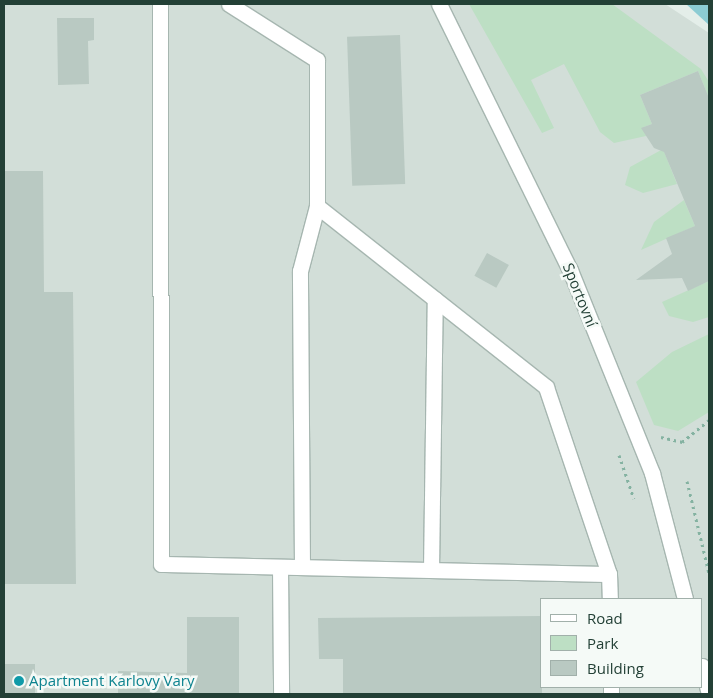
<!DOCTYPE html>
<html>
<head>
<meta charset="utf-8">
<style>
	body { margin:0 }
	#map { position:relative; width:713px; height:698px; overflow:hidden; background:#e4eee9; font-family:"Open Sans",sans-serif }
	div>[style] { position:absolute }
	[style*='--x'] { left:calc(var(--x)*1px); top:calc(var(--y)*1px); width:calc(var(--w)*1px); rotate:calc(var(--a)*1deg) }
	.built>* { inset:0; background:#d2ded8 }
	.green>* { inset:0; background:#bddfc4 }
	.water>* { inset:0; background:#8cccd3 }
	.building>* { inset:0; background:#b9c9c2; transform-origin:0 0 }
	.path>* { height:3px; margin-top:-1.5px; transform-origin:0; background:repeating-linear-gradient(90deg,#84b2a1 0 2.5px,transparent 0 6.5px) }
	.roads { filter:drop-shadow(1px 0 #a6b6b0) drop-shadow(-1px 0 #a6b6b0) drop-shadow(0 1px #a6b6b0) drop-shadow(0 -1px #a6b6b0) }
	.service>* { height:15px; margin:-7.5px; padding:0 7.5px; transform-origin:7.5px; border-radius:7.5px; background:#fff }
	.tertiary>* { height:15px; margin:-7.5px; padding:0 7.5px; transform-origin:7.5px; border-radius:7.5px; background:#fff }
	.dots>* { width:14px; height:14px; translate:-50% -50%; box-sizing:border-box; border:2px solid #f5faf7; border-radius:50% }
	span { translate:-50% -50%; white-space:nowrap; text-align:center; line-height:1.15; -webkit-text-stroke:5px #f5faf7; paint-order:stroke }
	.street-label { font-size:15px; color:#234036 }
	.culture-label { font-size:15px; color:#0d838f }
	.left { translate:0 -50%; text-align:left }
	.frame { position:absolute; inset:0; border:5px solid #234036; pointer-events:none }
	.legend { position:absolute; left:540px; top:598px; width:162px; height:90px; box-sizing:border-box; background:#f5faf7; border:1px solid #a1b0aa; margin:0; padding:6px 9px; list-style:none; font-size:15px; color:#234036 }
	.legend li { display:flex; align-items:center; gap:10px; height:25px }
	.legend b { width:25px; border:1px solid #a1b0aa }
</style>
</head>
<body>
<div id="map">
	<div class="built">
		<div style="clip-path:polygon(evenodd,4px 4px,665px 4px,709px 33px,709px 694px,4px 694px,4px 4px,542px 599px,702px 599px,702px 687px,542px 687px,542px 599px)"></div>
	</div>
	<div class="green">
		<div style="clip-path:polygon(469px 4px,612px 4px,701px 69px,709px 82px,709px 98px,698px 71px,640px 95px,652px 124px,644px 127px,646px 136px,614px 143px,600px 132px,564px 64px,531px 80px,554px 128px,542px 133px)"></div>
		<div style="clip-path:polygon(663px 149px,677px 184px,643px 193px,625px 185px,630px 167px)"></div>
		<div style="clip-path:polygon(684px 200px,695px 226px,641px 250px,654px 222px)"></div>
		<div style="clip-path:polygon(709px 281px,709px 317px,693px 322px,669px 316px,662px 302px)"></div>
		<div style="clip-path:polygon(709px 334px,709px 412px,678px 431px,654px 425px,636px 382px,672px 352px)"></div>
	</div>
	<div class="water">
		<div style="clip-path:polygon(686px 4px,709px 4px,709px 25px)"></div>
	</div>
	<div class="building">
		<div style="clip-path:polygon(57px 18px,94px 18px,94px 40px,88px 41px,89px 84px,58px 85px)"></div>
		<div style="left:400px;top:35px;width:149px;height:53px;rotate:88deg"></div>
		<div style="clip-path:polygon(698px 71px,709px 98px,709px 281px,688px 291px,682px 278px,636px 280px,672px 254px,666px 238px,695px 226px,664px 152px,654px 148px,641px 128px,652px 124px,640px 95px)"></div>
		<div style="clip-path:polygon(4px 171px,43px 171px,44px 292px,73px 292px,76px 584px,4px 584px)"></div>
		<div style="left:487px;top:253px;width:25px;height:26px;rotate:29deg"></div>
		<div style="clip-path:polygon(542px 616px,542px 694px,343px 694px,343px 659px,319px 659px,318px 618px)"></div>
		<div style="clip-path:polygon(187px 617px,239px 617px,239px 694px,118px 694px,118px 671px,187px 673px)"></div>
		<div style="left:4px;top:664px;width:31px;height:30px"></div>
	</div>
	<div class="path">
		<div style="--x:661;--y:437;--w:22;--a:13"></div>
		<div style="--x:682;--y:442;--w:35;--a:-39"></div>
		<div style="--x:619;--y:455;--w:46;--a:71.2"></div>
		<div style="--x:687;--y:481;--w:95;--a:76.6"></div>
	</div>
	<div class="roads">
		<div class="service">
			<div style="--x:160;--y:4;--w:560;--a:89.9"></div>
			<div style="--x:161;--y:564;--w:448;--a:1.3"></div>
			<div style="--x:609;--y:574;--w:25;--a:88"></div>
			<div style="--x:229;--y:4;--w:104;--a:32.5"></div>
			<div style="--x:317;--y:60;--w:146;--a:90"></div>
			<div style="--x:317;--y:206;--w:292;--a:38.3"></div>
			<div style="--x:546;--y:387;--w:197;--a:71.4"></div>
			<div style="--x:280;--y:567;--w:127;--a:89.5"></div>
			<div style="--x:302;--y:567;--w:296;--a:-90.4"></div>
			<div style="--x:300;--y:271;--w:67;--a:-75.3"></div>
			<div style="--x:431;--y:570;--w:271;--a:-89.2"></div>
			<div style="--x:611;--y:687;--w:7;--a:90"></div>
		</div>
		<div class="tertiary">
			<div style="--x:439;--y:4;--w:297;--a:63.8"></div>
			<div style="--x:570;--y:270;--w:219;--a:68"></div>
			<div style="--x:652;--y:473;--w:130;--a:75.3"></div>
			<div style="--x:702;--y:666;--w:29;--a:76"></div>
		</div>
	</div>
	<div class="dots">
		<div style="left:19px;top:681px;background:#0f9aa8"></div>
	</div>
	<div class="street-label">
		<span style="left:580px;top:295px;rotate:68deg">Sportovní</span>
	</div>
	<div class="culture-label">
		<span class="left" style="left:29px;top:681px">Apartment Karlovy Vary</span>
	</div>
	<div class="frame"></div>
	<ul class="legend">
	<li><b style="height:6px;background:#fff"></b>Road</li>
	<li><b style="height:14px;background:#bddfc4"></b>Park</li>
	<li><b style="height:14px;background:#b9c9c2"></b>Building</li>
	</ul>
</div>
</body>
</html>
